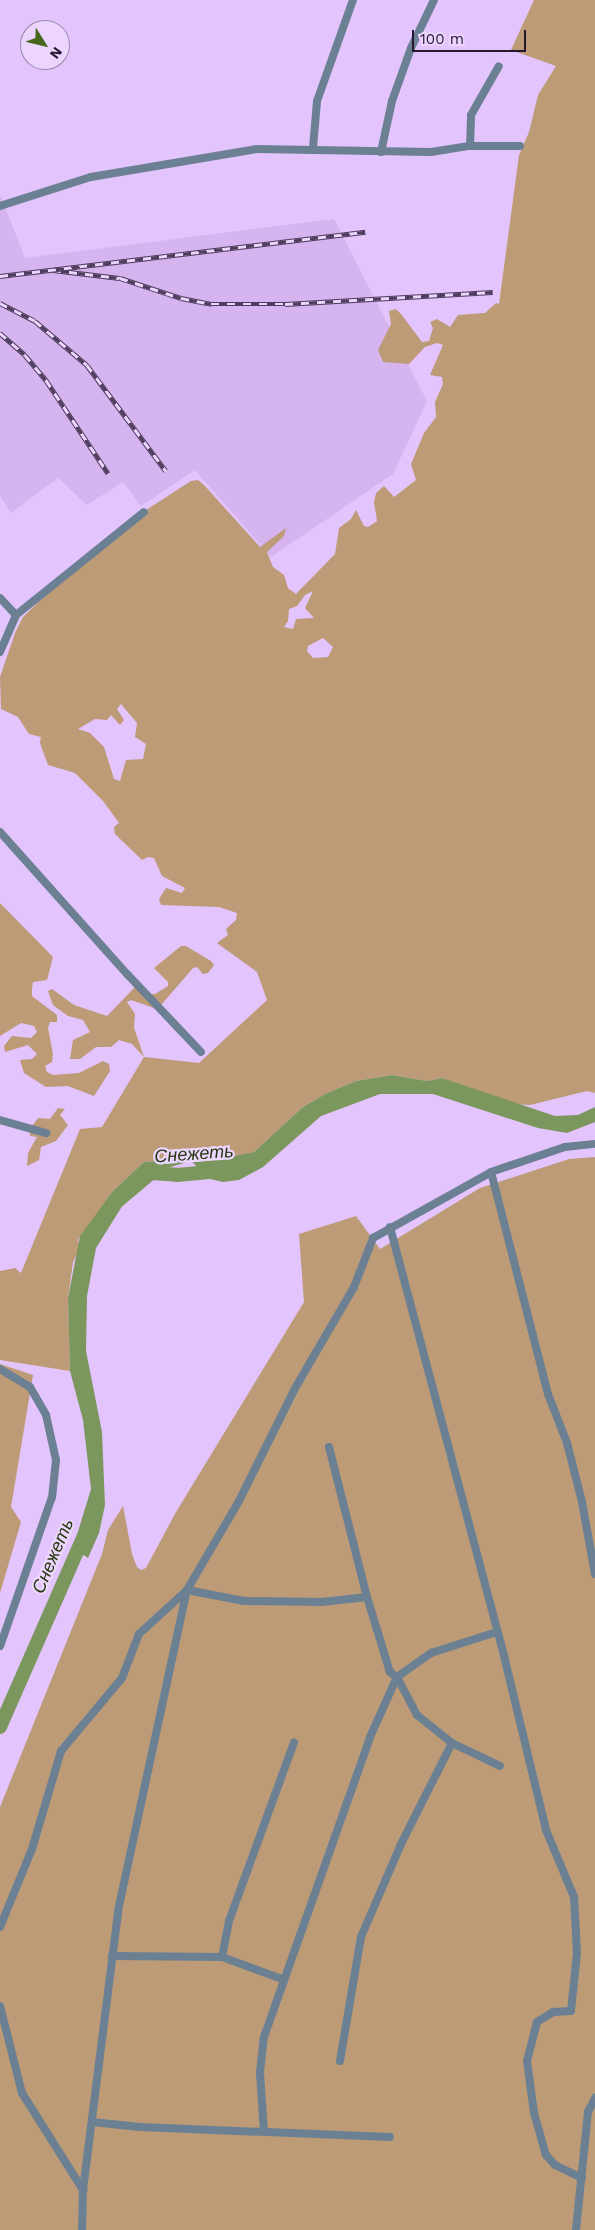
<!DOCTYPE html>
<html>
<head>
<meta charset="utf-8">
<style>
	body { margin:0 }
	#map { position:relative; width:595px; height:2230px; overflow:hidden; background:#e3c4fc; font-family:"Work Sans",sans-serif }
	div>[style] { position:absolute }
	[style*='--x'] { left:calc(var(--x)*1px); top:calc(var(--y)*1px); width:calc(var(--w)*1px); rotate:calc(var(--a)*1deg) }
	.built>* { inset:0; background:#d6b4ef }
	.green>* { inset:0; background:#bc9b76 }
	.water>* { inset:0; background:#7b975e }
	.river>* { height:14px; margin:-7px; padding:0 7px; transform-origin:7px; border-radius:7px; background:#7b975e }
	.minor>* { height:8px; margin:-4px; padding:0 4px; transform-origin:4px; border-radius:4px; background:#6c8094 }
	.rail>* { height:4.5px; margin-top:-2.25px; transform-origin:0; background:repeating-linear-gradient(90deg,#ecd5ff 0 8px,#4f3d5d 0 16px); box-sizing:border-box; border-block:1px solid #4f3d5d }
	span { translate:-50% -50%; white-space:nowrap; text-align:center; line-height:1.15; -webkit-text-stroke:4.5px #ecd5ff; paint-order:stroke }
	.water-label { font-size:18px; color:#24360b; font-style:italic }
	.north { position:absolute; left:20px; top:20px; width:50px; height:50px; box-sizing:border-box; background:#ecd5ff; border:1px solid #9c89ac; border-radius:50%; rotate:126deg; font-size:14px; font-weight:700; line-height:20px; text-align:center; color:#251730 }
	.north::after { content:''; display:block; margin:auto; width:18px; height:22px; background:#46661c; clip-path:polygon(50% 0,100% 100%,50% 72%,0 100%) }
	.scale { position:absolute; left:412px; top:30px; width:114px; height:22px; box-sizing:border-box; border:2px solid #251730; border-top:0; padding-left:6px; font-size:15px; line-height:18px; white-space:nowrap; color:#251730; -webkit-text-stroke:4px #ecd5ff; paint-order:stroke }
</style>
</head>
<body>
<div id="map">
	<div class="built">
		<div style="clip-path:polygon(0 194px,25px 258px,334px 219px,427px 401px,393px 474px,271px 557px,195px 470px,141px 506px,123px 482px,87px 505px,58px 478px,11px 513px,0 496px)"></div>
	</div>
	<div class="green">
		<div style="clip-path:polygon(evenodd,534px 0,595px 0,595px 1093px,587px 1091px,530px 1105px,513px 1104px,442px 1078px,427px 1081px,392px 1075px,356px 1081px,327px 1093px,303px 1107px,254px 1152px,216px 1160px,196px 1151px,168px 1160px,144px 1162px,112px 1192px,78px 1240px,80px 1248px,73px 1262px,68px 1298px,70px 1371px,0 1360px,0 1271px,15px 1268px,21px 1273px,80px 1129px,102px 1127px,144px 1057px,132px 1044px,119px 1040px,111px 1047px,96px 1047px,80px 1059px,70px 1059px,73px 1040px,90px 1032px,83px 1020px,68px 1016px,53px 1005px,48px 991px,52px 989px,74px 1005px,107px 1016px,136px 986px,147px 994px,155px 994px,168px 986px,168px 982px,154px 968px,181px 946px,186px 946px,211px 961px,214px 965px,208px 973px,203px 974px,197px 967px,193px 968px,162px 1004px,154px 1008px,131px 1000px,127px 1002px,135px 1014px,134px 1028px,144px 1057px,199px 1063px,267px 1000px,257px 972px,217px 943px,228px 935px,226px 929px,236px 920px,237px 913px,219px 907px,161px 905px,159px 899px,166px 888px,182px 893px,185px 888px,162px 876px,154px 858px,148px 857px,142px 860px,115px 834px,114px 827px,119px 823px,103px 801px,75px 773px,48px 765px,40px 743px,41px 737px,29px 734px,18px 717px,1px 709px,0 677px,15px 633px,23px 617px,91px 551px,129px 521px,191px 481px,198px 480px,204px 485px,260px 547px,286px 528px,284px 536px,267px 552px,273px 567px,284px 575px,288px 588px,296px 594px,335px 554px,339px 528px,351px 519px,356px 510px,364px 526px,368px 527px,377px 521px,374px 502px,376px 493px,384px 486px,394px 497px,416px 480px,411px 464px,424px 433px,436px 417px,435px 402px,443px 384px,442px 377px,430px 375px,443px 345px,437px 343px,425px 347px,409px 364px,383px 362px,378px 350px,391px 324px,389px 311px,396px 309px,401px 314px,422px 342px,429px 341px,433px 328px,430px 322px,437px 319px,450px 327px,458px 315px,485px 313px,496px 303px,499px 304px,519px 155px,529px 132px,538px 95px,556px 66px,511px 50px,534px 0,313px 591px,305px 608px,314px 618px,296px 619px,293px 629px,284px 627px,288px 621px,289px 609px,297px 606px,305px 595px,313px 591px,534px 0,323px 638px,333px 647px,328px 657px,313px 658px,307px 651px,308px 646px,323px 638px,534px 0,121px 704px,137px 723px,135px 737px,146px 744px,143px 759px,126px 760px,120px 781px,114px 779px,104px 747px,90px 733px,78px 729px,95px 719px,107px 720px,111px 715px,120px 725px,124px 720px,117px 709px,121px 704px)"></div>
		<div style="clip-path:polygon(0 903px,53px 957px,47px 980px,33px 982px,32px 989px,32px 996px,57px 1015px,57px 1022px,50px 1022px,48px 1028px,53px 1054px,52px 1062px,45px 1066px,47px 1072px,53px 1075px,79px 1073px,103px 1061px,109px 1064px,110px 1071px,94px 1096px,68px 1086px,46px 1087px,24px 1073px,20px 1060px,32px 1059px,37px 1054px,28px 1045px,5px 1052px,4px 1046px,12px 1036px,31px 1038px,37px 1032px,34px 1026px,21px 1023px,0 1036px)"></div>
		<div style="clip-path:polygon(58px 1108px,65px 1109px,60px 1115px,68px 1125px,56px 1141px,41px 1147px,39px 1160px,27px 1166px,28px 1153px,37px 1137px,30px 1136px,30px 1129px,38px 1118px,50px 1119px)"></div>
		<div style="clip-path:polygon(595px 1157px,595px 2230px,0 2230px,0 1807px,102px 1554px,108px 1530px,123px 1506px,132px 1554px,137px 1567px,141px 1570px,146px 1568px,176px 1512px,304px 1302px,299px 1234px,356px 1216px,380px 1249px,480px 1188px,569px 1159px)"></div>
		<div style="clip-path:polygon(0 1364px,33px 1375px,11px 1507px,21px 1522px,0 1593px)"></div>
	</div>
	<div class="water">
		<div style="clip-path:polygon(392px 1075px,427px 1081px,442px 1078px,555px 1116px,578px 1115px,595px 1107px,595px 1122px,567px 1133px,538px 1128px,433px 1094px,380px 1094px,321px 1116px,263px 1167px,239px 1180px,223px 1182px,210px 1179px,191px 1161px,160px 1170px,136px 1184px,96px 1248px,87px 1296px,86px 1351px,102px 1432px,105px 1505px,99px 1533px,88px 1558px,73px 1548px,91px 1489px,83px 1420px,70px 1371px,68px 1298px,80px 1236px,112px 1192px,144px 1162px,168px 1160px,196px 1151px,204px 1151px,216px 1160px,226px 1154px,234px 1156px,254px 1152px,303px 1107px,327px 1093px,356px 1081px)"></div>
	</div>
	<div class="river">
		<div style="--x:119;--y:1200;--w:42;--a:-40.2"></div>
		<div style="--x:151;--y:1173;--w:26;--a:4"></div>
		<div style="--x:177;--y:1175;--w:43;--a:-5.3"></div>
		<div style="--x:0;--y:1727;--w:209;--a:-66.3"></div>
	</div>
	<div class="minor">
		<div style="--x:470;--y:146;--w:31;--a:-88"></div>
		<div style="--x:471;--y:115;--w:56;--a:-60.3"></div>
		<div style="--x:313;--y:148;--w:47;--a:-85.1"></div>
		<div style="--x:317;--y:101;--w:107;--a:-70.4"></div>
		<div style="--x:381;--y:152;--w:52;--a:-77.8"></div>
		<div style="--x:392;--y:101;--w:56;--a:-70.3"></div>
		<div style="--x:411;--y:48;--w:53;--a:-64.4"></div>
		<div style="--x:0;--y:206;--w:96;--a:-17.7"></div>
		<div style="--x:91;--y:177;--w:167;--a:-9.6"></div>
		<div style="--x:256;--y:149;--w:175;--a:1"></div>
		<div style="--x:431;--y:152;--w:39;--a:-9"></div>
		<div style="--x:470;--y:146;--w:50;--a:0"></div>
		<div style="--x:0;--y:598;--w:23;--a:47"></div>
		<div style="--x:0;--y:652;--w:40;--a:-66.6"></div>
		<div style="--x:16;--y:615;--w:164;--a:-38.8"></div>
		<div style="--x:0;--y:832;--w:192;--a:48.2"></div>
		<div style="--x:128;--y:975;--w:106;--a:46.5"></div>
		<div style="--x:0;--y:1120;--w:48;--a:15.8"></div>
		<div style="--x:491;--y:1172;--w:229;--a:75.6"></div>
		<div style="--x:548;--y:1394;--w:53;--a:68.8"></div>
		<div style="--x:567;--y:1443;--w:61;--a:75.7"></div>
		<div style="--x:582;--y:1502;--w:73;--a:79.8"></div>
		<div style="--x:390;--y:1227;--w:444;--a:75.1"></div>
		<div style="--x:504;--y:1656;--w:179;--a:76.4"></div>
		<div style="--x:546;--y:1830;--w:73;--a:67.3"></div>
		<div style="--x:574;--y:1897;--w:56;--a:86.9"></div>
		<div style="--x:577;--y:1953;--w:58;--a:95.9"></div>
		<div style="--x:571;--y:2011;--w:18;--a:177"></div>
		<div style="--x:553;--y:2012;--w:19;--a:148"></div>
		<div style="--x:537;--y:2022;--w:40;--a:104.4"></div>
		<div style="--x:527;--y:2061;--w:52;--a:82.3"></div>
		<div style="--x:534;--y:2113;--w:44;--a:74.1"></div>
		<div style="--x:546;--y:2155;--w:13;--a:48"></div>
		<div style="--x:555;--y:2165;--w:30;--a:26"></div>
		<div style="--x:0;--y:1369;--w:35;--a:31"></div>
		<div style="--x:30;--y:1387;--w:32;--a:60"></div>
		<div style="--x:46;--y:1415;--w:46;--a:77.5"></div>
		<div style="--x:56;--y:1460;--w:37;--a:96"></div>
		<div style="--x:52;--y:1497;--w:158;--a:109.2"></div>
		<div style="--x:329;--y:1447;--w:155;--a:75.8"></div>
		<div style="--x:367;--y:1597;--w:78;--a:73"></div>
		<div style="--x:390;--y:1672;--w:9;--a:36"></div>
		<div style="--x:397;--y:1677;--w:43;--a:62.2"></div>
		<div style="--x:417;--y:1715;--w:45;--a:38.7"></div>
		<div style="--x:452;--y:1743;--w:53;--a:25.6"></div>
		<div style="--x:187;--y:1590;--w:58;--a:10.9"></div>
		<div style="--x:244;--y:1601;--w:78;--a:0.7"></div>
		<div style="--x:322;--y:1602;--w:45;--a:-6.3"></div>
		<div style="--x:0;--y:1927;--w:84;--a:-67.7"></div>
		<div style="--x:32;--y:1849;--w:102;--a:-73.5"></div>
		<div style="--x:61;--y:1751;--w:95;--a:-50.1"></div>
		<div style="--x:122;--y:1678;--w:47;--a:-68.9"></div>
		<div style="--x:139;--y:1634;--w:65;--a:-42.5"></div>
		<div style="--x:187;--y:1590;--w:103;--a:-59.7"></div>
		<div style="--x:239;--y:1501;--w:124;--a:-63.6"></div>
		<div style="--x:294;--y:1390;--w:119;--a:-59.8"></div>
		<div style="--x:354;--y:1287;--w:53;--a:-68.8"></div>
		<div style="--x:373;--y:1238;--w:135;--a:-29.2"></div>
		<div style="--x:491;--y:1172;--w:78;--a:-18.7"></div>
		<div style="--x:565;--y:1147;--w:30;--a:-6"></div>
		<div style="--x:112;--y:1956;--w:110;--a:0.5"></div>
		<div style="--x:222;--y:1957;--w:64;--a:20.1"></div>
		<div style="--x:222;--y:1957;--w:37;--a:-79"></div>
		<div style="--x:229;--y:1921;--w:190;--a:-70"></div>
		<div style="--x:0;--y:2006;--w:90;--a:75.8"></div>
		<div style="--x:22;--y:2093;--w:115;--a:57.8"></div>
		<div style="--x:340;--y:2061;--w:126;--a:-80.4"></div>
		<div style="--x:361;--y:1937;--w:103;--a:-66.7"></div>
		<div style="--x:402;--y:1842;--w:111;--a:-63.2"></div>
		<div style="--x:92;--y:2122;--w:48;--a:5.9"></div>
		<div style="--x:140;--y:2127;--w:250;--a:2.3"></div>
		<div style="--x:264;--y:2132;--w:59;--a:-93.9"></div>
		<div style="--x:260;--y:2073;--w:36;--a:-84"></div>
		<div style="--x:264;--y:2037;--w:318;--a:-70.5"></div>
		<div style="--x:370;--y:1737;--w:66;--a:-65.8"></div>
		<div style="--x:397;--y:1677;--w:42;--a:-35.2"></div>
		<div style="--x:431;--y:1653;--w:69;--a:-17.7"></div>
		<div style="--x:82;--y:2230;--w:40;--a:-88.6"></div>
		<div style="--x:83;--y:2190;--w:281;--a:-82.8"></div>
		<div style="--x:118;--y:1911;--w:328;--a:-77.9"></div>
		<div style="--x:576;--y:2230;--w:119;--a:-84.2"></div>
		<div style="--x:588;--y:2112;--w:16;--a:-63"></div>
	</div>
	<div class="rail">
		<div style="--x:53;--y:270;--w:67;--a:6.8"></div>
		<div style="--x:120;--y:278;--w:64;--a:18.2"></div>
		<div style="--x:181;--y:298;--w:31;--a:11"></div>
		<div style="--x:211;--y:304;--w:74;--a:0"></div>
		<div style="--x:285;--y:304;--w:208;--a:-3.3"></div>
		<div style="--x:0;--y:276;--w:368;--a:-6.9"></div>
		<div style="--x:0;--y:303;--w:39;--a:27"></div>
		<div style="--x:35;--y:321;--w:68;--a:40.2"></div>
		<div style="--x:87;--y:365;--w:132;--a:53.3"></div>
		<div style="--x:0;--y:333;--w:33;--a:41"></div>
		<div style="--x:25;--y:355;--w:33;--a:50"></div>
		<div style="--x:46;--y:380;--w:112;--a:56.3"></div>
	</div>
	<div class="water-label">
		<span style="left:194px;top:1154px;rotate:-4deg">Снежеть</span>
		<span style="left:53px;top:1556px;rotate:-67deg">Снежеть</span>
	</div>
	<div class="north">N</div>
	<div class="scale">100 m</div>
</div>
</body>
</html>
